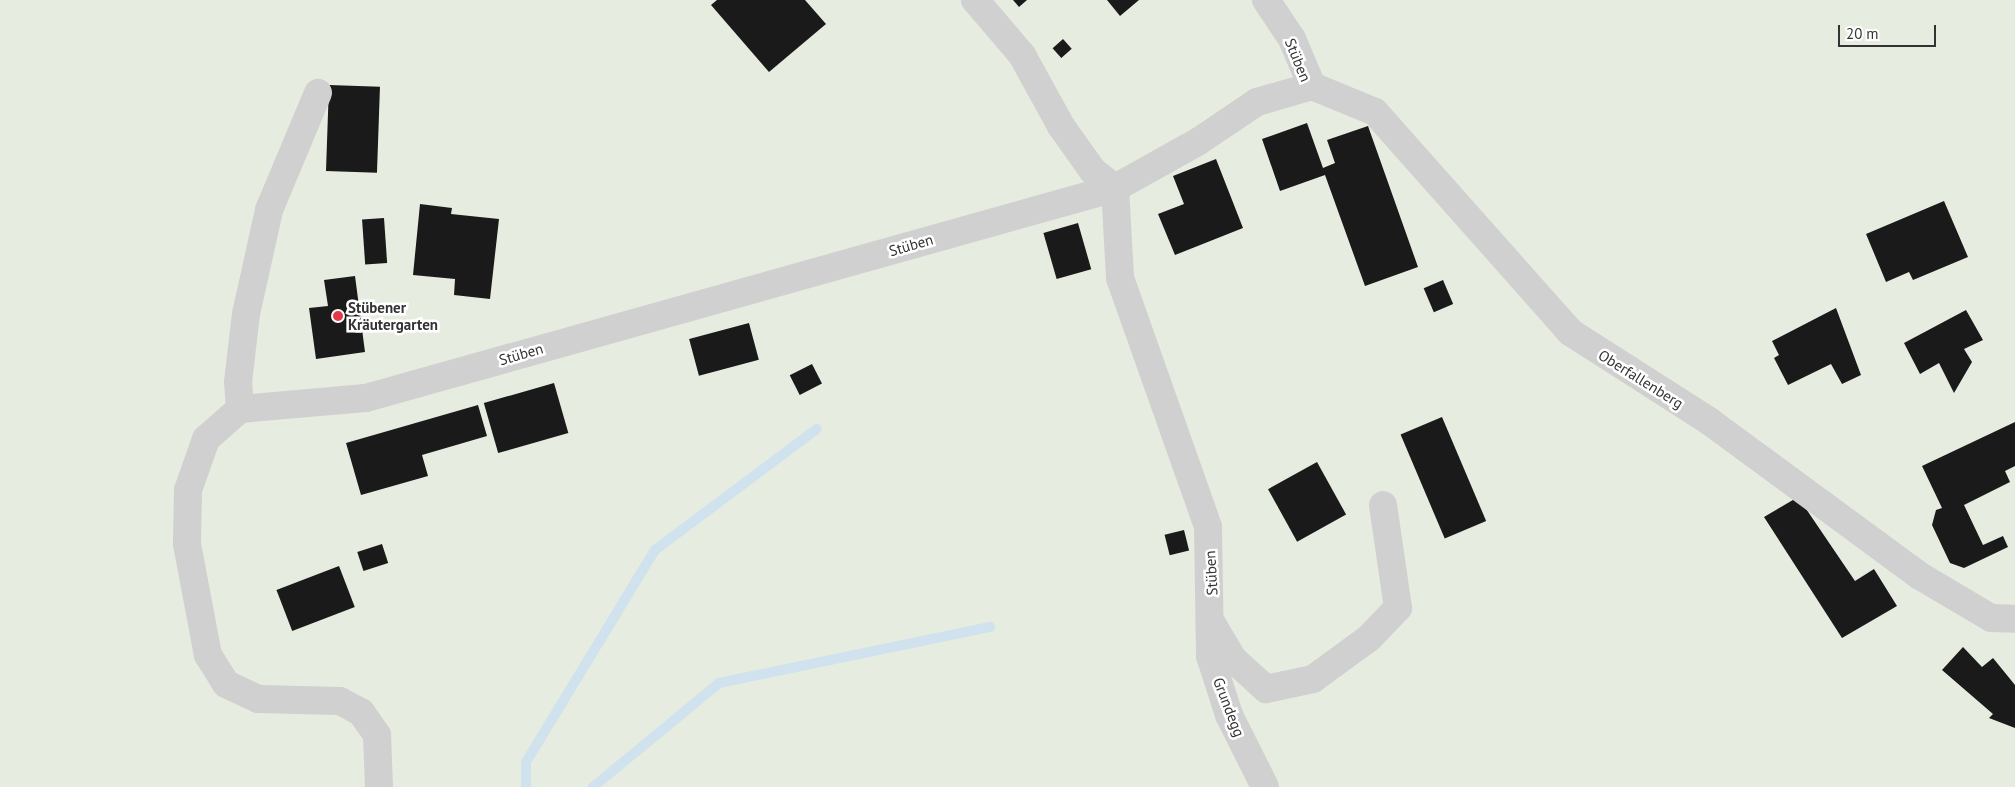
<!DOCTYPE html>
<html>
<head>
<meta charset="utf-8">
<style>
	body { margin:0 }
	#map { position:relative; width:2015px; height:787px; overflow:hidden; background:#fff; font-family:"PT Sans",sans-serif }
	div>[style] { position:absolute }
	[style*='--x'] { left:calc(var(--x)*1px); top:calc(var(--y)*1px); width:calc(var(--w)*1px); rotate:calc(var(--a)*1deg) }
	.green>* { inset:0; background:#e6ecdf; transform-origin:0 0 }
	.stream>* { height:10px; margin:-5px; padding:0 5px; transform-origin:5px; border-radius:5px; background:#cfe2ee }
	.building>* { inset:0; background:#1a1a1a; transform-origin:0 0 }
	.minor>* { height:28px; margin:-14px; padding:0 14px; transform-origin:14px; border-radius:14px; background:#d0d0d0 }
	.dots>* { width:14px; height:14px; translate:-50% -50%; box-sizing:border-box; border:2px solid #fff; border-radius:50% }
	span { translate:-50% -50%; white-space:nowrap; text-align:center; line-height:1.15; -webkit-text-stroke:5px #fff; paint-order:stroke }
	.street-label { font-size:15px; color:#333 }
	.poi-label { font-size:15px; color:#333; font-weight:700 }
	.left { translate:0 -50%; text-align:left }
	.scale { position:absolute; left:1838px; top:25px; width:98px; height:22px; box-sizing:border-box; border:2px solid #333; border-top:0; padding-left:6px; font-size:15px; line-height:18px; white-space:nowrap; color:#333; -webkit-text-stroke:4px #fff; paint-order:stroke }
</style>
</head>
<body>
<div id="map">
	<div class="green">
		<div style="left:0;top:0;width:2015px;height:787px"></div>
	</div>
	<div class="stream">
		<div style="--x:526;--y:787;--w:25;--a:-90"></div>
		<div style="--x:526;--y:762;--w:248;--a:-58.7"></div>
		<div style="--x:655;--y:550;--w:202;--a:-36.8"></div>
		<div style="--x:593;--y:787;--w:163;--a:-39.5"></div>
		<div style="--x:719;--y:683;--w:277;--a:-11.7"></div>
	</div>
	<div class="building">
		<div style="clip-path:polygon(717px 0,805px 0,826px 24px,769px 72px,711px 5px)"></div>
		<div style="clip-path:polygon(1013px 0,1027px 0,1019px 7px)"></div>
		<div style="clip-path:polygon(1107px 0,1139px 0,1120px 16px)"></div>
		<div style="left:1063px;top:39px;width:13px;height:14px;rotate:48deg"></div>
		<div style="left:329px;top:85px;width:51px;height:86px;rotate:2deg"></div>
		<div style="clip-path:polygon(1307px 123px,1323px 168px,1335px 163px,1327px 140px,1368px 126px,1418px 267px,1365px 286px,1325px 175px,1280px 191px,1262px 139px)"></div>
		<div style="clip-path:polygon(1216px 159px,1243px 228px,1175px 255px,1158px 214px,1184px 204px,1173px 176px)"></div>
		<div style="clip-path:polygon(1944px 201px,1968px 257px,1913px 280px,1909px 272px,1886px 282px,1866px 234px)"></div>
		<div style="clip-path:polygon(420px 204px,452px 208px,451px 214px,499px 219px,490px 299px,454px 295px,455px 279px,413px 275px)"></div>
		<div style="left:384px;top:218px;width:45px;height:22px;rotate:86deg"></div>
		<div style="left:1078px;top:223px;width:48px;height:36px;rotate:74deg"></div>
		<div style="clip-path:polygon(355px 276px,365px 352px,316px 359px,309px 308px,328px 306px,324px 280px)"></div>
		<div style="left:1443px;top:280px;width:26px;height:21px;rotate:67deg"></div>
		<div style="clip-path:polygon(1836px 308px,1861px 375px,1842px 384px,1831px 364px,1788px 385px,1774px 358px,1779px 355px,1772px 341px)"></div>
		<div style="clip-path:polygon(1966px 310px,1983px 340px,1964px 349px,1972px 362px,1954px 393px,1939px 363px,1920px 374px,1904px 343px)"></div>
		<div style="left:749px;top:323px;width:38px;height:62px;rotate:75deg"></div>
		<div style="left:812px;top:364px;width:22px;height:25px;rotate:63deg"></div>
		<div style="left:554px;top:383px;width:52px;height:73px;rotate:74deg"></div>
		<div style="clip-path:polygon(478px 405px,487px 436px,422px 455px,428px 476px,361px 495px,346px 443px)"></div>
		<div style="left:1442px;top:417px;width:113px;height:45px;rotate:67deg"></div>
		<div style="clip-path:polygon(2015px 422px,2015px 466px,2005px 471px,2010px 482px,1964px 505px,1983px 545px,2003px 536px,2008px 547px,1964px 568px,1950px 563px,1932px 525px,1936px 510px,1942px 508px,1922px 466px)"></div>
		<div style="left:1317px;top:462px;width:60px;height:56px;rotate:61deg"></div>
		<div style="clip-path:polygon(1798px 497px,1855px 581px,1874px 569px,1897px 606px,1842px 638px,1764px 517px)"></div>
		<div style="left:1184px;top:530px;width:21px;height:20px;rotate:76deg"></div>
		<div style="left:382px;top:544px;width:20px;height:26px;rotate:72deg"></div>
		<div style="left:339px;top:566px;width:44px;height:67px;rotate:69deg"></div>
		<div style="clip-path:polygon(1963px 647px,1982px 667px,1993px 658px,2015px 685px,2015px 728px,1989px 718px,1993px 714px,1942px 670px)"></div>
	</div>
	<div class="minor">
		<div style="--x:975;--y:0;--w:72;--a:49.5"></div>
		<div style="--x:1022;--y:55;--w:81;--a:61.2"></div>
		<div style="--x:1061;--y:126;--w:55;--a:54.6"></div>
		<div style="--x:1093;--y:171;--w:28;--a:38"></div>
		<div style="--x:1266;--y:0;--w:47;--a:56.3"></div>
		<div style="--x:1292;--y:39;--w:51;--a:66.9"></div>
		<div style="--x:1312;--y:86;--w:68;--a:22.4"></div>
		<div style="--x:1375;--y:112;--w:294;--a:48.4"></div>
		<div style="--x:1570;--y:332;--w:165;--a:32.6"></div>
		<div style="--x:1709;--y:421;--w:262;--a:36.3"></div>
		<div style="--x:1920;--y:576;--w:82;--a:30.6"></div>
		<div style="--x:1991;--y:618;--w:24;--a:2"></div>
		<div style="--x:1115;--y:188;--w:90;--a:86.8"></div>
		<div style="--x:1120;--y:278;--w:264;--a:70.5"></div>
		<div style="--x:1208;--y:527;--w:129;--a:89.1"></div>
		<div style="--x:1210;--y:656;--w:62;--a:72.1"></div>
		<div style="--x:1229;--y:715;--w:80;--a:63.4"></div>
		<div style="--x:240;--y:409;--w:126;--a:-5"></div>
		<div style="--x:366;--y:398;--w:778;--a:-15.66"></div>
		<div style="--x:1115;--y:188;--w:96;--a:-29.2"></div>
		<div style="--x:1199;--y:141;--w:70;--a:-33.9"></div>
		<div style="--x:1257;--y:102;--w:57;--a:-16.2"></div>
		<div style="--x:240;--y:409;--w:45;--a:138.6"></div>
		<div style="--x:206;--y:439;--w:54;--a:109.4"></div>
		<div style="--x:188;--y:490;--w:54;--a:91.1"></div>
		<div style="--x:187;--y:544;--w:113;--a:79.3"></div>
		<div style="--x:208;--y:655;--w:34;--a:58"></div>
		<div style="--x:226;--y:684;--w:35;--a:25"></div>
		<div style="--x:258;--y:699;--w:82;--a:1.4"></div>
		<div style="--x:340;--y:701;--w:24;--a:28"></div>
		<div style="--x:361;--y:712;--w:28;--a:55"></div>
		<div style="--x:377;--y:735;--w:52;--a:87.8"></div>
		<div style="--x:240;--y:409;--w:27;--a:-94"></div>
		<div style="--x:238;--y:382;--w:68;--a:-83.3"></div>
		<div style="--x:246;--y:314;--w:107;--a:-77.5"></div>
		<div style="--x:269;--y:210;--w:127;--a:-67.3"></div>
		<div style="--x:1211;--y:622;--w:43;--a:59.3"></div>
		<div style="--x:1233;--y:659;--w:45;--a:42.3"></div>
		<div style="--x:1266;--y:689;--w:48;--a:-12"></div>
		<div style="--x:1313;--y:679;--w:69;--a:-36.2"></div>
		<div style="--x:1369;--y:638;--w:42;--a:-46"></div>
		<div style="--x:1398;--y:608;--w:104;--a:-98.3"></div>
	</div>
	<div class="dots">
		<div style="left:338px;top:316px;background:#e63946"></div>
	</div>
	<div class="street-label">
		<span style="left:1298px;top:60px;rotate:68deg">Stüben</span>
		<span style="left:911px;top:245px;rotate:-16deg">Stüben</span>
		<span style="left:521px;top:354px;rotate:-16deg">Stüben</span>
		<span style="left:1641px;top:379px;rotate:32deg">Oberfallenberg</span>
		<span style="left:1211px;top:573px;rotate:-93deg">Stüben</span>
		<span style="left:1229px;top:707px;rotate:69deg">Grundegg</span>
	</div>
	<div class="poi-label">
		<span class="left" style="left:348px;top:316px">Stübener<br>Kräutergarten</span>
	</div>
	<div class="scale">20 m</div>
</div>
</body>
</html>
